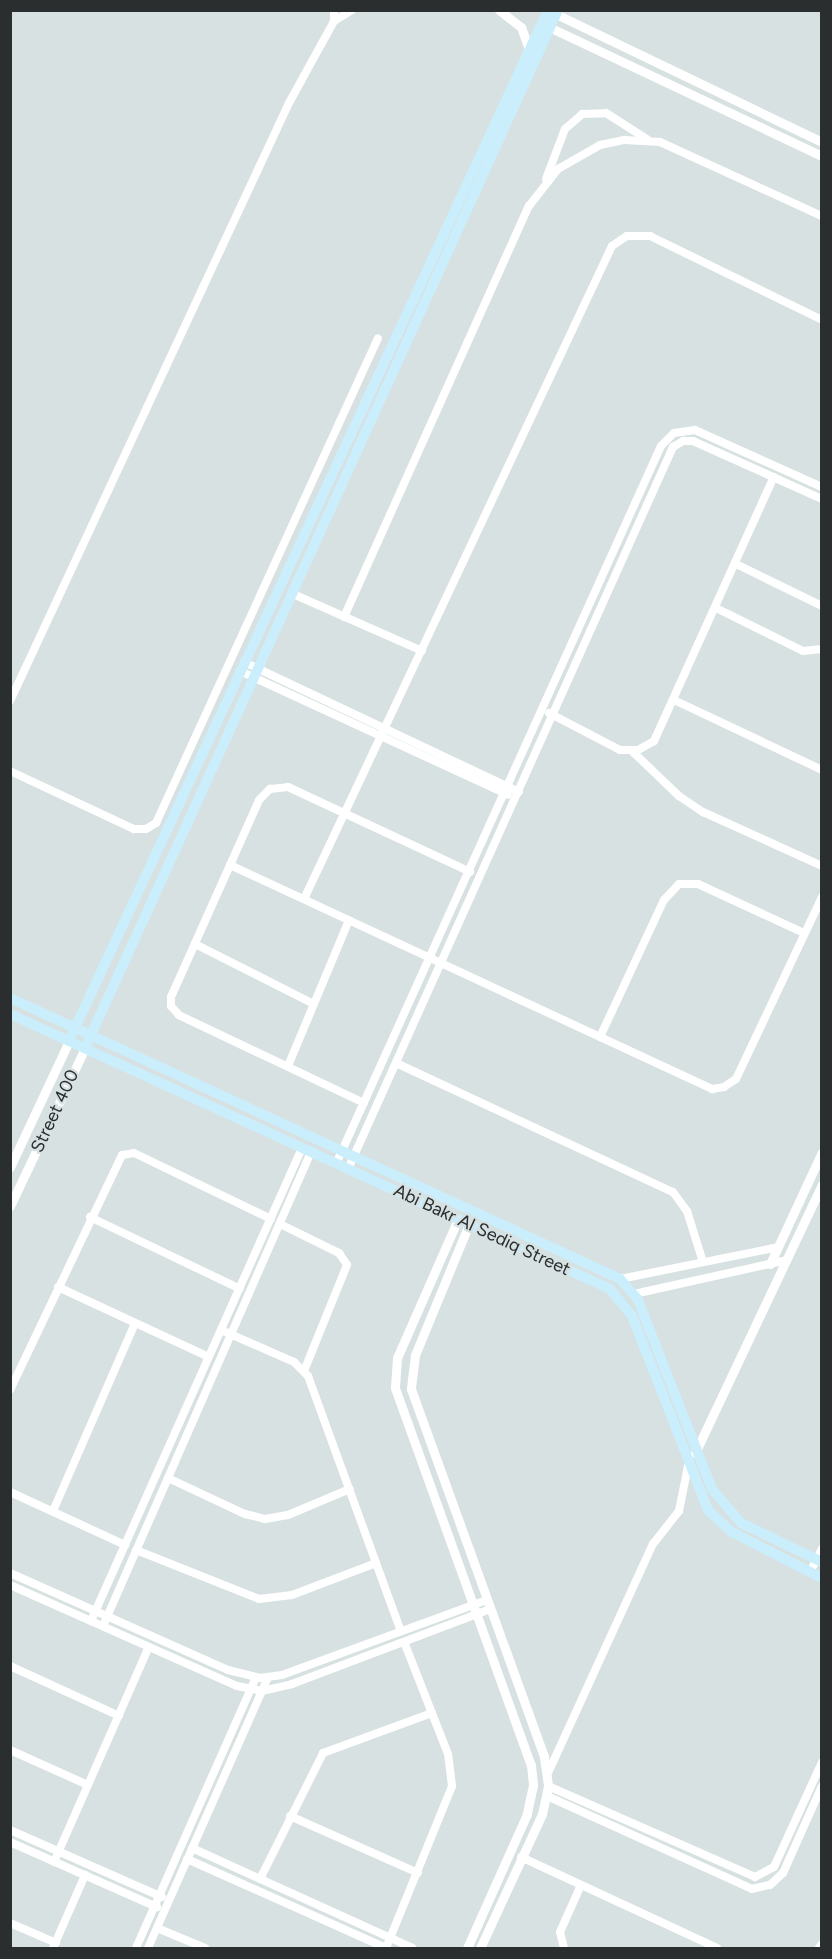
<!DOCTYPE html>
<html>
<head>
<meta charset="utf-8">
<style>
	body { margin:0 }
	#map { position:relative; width:832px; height:1959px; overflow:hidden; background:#d7e1e2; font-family:Figtree,sans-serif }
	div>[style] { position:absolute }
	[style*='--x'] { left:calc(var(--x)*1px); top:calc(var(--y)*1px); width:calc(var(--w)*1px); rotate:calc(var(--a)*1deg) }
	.minor>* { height:8px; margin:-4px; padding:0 4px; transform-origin:4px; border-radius:4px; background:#fff }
	.tertiary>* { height:9px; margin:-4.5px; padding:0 4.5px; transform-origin:4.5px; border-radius:4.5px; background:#fff }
	.secondary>* { height:10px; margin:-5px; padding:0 5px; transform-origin:5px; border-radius:5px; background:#caeefc }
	span { translate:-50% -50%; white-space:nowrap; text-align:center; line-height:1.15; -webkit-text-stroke:4.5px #d7e1e2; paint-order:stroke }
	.street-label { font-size:18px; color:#2a2e2e }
	.frame { position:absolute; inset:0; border:12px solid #2a2e2e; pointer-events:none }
</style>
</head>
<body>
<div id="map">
	<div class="minor">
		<div style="--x:334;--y:21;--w:21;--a:-31"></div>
		<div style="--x:546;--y:179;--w:53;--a:-69.2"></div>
		<div style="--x:565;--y:129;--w:23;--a:-41"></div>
		<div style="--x:582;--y:114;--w:24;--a:-2"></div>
		<div style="--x:606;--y:113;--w:49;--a:32.4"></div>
		<div style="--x:736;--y:564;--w:96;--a:26"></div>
		<div style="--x:293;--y:594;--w:141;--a:23.8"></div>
		<div style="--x:716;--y:608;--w:97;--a:26.3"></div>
		<div style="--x:803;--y:651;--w:19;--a:-6"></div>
		<div style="--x:344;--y:617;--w:451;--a:-65.8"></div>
		<div style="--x:529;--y:206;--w:47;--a:-51.9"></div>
		<div style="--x:558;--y:169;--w:48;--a:-29.7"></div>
		<div style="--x:600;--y:145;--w:25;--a:-12"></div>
		<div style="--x:624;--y:140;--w:36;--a:3"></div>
		<div style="--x:660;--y:142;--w:178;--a:24.6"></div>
		<div style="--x:244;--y:662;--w:304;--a:25.3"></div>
		<div style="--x:240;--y:671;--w:295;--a:24.8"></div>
		<div style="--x:674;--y:700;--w:164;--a:25.3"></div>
		<div style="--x:10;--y:701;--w:660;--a:-64.99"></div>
		<div style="--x:289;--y:103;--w:94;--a:-61.2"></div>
		<div style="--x:334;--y:21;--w:11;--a:-90"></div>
		<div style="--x:549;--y:713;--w:80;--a:27.5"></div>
		<div style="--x:620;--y:750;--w:18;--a:0"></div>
		<div style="--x:638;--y:750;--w:18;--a:-29"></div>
		<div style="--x:654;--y:741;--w:290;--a:-65.6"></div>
		<div style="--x:632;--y:751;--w:65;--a:43.8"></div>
		<div style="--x:679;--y:796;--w:29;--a:34"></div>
		<div style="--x:703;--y:812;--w:131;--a:24.4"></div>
		<div style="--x:10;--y:771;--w:137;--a:25.1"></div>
		<div style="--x:134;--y:829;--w:12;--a:0"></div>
		<div style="--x:146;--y:829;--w:12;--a:-31"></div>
		<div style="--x:156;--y:823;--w:533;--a:-65.4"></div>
		<div style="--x:230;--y:865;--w:532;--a:24.93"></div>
		<div style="--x:712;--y:1089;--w:12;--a:-9"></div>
		<div style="--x:724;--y:1087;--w:14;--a:-34"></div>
		<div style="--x:736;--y:1079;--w:201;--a:-64.7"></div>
		<div style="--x:304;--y:899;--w:722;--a:-64.75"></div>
		<div style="--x:612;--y:246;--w:18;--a:-34"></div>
		<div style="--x:627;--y:236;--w:23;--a:0"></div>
		<div style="--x:650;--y:236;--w:191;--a:26"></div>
		<div style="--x:195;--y:944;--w:133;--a:26.8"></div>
		<div style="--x:600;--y:1037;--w:151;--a:-65"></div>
		<div style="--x:664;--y:900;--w:22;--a:-47"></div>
		<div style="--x:679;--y:884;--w:19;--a:0"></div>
		<div style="--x:698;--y:884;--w:117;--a:24.8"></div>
		<div style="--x:396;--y:1063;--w:306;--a:25"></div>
		<div style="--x:673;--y:1192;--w:24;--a:54"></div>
		<div style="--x:687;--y:1211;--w:53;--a:72.6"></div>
		<div style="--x:288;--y:1066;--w:158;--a:-67.3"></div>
		<div style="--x:364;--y:1103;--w:205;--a:-154.6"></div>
		<div style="--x:179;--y:1015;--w:12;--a:-132"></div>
		<div style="--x:171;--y:1006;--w:9;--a:-90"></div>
		<div style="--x:171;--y:997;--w:216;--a:-65.9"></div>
		<div style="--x:259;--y:800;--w:16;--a:-45"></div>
		<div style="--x:270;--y:789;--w:18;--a:-6"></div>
		<div style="--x:288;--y:787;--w:201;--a:25"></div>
		<div style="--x:336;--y:1164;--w:788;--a:-65.65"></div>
		<div style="--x:661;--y:446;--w:18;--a:-45"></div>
		<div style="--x:674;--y:433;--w:21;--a:-8"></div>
		<div style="--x:695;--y:430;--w:139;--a:24.2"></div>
		<div style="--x:348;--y:1169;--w:792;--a:-65.77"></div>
		<div style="--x:673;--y:447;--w:12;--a:-31"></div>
		<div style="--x:683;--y:441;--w:10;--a:0"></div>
		<div style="--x:693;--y:441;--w:141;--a:24.2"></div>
		<div style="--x:90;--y:1217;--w:166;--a:25.6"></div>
		<div style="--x:280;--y:1224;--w:66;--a:26.2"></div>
		<div style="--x:339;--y:1253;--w:14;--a:56"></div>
		<div style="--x:347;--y:1265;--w:114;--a:112.1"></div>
		<div style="--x:620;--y:1279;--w:162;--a:-11.4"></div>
		<div style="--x:58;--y:1287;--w:166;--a:24.9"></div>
		<div style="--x:634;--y:1294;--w:157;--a:-12.5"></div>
		<div style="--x:221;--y:1330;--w:80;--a:23.7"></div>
		<div style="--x:294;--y:1362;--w:20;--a:45"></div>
		<div style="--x:308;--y:1376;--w:271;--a:70"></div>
		<div style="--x:10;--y:1390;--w:260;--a:-64.5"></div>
		<div style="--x:122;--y:1155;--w:12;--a:-9"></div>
		<div style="--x:134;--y:1153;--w:152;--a:25.7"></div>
		<div style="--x:168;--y:1478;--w:85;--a:25.1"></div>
		<div style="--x:245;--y:1514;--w:21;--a:14"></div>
		<div style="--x:265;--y:1519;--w:23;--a:-10"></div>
		<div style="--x:288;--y:1515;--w:67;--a:-22.8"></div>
		<div style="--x:10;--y:1492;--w:127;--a:24.7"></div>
		<div style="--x:53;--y:1511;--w:205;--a:-66.4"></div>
		<div style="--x:136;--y:1550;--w:132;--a:21.7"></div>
		<div style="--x:259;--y:1599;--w:33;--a:-7"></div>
		<div style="--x:292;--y:1595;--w:90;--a:-20.9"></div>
		<div style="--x:810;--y:1572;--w:27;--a:-63"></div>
		<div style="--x:10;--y:1573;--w:239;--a:24"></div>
		<div style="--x:228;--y:1670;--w:33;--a:14"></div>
		<div style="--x:260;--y:1678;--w:22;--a:-8"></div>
		<div style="--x:282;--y:1675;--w:218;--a:-20.1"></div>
		<div style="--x:10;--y:1585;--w:248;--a:24"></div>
		<div style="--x:237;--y:1686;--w:25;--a:11"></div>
		<div style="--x:262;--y:1691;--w:31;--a:-13"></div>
		<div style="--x:292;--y:1684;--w:212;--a:-20.7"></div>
		<div style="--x:91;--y:1621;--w:518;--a:-65.96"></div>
		<div style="--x:103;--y:1626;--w:518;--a:-66.31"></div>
		<div style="--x:10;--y:1666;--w:120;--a:24.6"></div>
		<div style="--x:10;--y:1750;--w:85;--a:24.2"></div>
		<div style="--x:548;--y:1773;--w:252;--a:-65.4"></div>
		<div style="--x:653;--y:1544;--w:42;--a:-51.8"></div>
		<div style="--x:679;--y:1511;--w:46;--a:-78.7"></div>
		<div style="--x:548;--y:1786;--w:226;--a:23.7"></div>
		<div style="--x:755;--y:1877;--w:21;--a:-28"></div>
		<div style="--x:774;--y:1867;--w:115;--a:-65.4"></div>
		<div style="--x:547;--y:1796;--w:225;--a:24.4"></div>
		<div style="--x:752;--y:1889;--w:18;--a:-13"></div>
		<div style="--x:770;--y:1885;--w:18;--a:-43"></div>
		<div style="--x:783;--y:1873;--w:95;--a:-65.9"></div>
		<div style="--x:290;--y:1816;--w:140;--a:24"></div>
		<div style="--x:10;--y:1830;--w:166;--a:23.8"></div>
		<div style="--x:10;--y:1842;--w:161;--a:23.9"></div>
		<div style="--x:192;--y:1848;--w:242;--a:24.4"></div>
		<div style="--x:521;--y:1857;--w:216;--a:24.9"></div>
		<div style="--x:187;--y:1859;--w:218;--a:24.1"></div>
		<div style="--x:54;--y:1862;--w:235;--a:-66.2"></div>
		<div style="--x:260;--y:1879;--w:141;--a:-63.4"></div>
		<div style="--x:323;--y:1753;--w:116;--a:-20.2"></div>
		<div style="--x:10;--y:1923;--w:50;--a:23.5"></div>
		<div style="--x:157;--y:1928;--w:52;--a:22.6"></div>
		<div style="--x:53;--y:1948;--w:80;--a:-66.3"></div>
		<div style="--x:136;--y:1948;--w:296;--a:-66.1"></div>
		<div style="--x:148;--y:1948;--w:296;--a:-66.1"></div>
		<div style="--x:386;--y:1948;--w:175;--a:-67.8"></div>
		<div style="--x:452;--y:1786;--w:32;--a:-97"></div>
		<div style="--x:448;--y:1754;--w:120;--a:-111.4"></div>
		<div style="--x:564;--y:1948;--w:16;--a:-104"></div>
		<div style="--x:560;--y:1932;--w:51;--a:-65.9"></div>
		<div style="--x:819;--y:1948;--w:5;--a:-53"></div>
	</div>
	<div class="tertiary">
		<div style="--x:499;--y:10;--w:28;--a:38"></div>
		<div style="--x:521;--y:27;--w:23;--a:70"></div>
		<div style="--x:556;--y:14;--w:295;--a:25.7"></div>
		<div style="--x:549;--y:27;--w:302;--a:25.3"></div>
		<div style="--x:10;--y:1167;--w:139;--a:-64.9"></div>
		<div style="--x:10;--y:1206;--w:175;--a:-64.6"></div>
		<div style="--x:458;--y:1219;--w:152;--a:113.7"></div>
		<div style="--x:397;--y:1358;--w:30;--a:94"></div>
		<div style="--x:395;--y:1388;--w:401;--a:70.2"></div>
		<div style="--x:531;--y:1765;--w:20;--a:84"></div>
		<div style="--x:533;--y:1785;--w:30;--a:102"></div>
		<div style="--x:527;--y:1814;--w:147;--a:114.1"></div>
		<div style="--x:469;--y:1224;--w:142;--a:112.4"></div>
		<div style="--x:415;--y:1355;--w:34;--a:97"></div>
		<div style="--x:411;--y:1389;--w:391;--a:70.1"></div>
		<div style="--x:544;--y:1757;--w:29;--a:82"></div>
		<div style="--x:548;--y:1786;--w:29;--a:102"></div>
		<div style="--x:542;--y:1814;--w:148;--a:114.8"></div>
		<div style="--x:770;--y:1264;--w:123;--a:-65.1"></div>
		<div style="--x:695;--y:1453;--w:297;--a:-64.7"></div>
	</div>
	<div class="secondary">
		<div style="--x:10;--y:998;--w:672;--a:24.73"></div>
		<div style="--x:620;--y:1279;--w:28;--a:49"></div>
		<div style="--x:638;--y:1300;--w:203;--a:68.6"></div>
		<div style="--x:712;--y:1489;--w:45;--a:49.5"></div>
		<div style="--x:741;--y:1523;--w:90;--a:25.7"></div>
		<div style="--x:10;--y:1014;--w:660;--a:24.62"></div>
		<div style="--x:610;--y:1289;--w:35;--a:51"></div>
		<div style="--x:632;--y:1316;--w:208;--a:68.6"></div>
		<div style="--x:708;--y:1510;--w:33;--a:43"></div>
		<div style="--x:732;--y:1532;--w:101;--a:27.1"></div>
		<div style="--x:69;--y:1041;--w:1137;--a:-65.08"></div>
		<div style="--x:85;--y:1048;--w:1141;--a:-65.5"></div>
	</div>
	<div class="street-label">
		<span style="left:55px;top:1111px;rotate:-65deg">Street 400</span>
		<span style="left:482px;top:1230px;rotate:25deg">Abi Bakr Al Sediq Street</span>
	</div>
	<div class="frame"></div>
</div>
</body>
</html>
